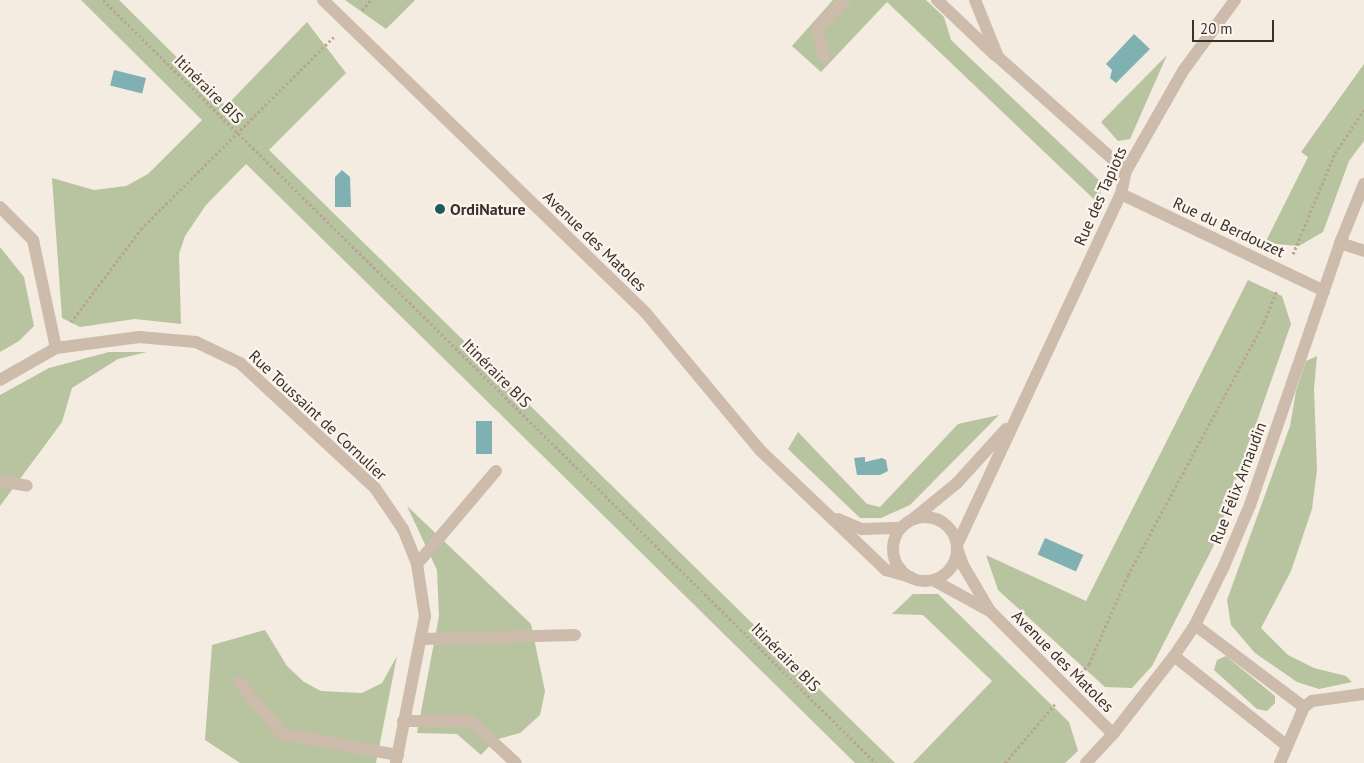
<!DOCTYPE html>
<html>
<head>
<meta charset="utf-8">
<style>
	body { margin:0 }
	#map { position:relative; width:1364px; height:763px; overflow:hidden; background:#f4ebe1; font-family:"PT Sans",sans-serif }
	div>[style] { position:absolute }
	[style*='--x'] { left:calc(var(--x)*1px); top:calc(var(--y)*1px); width:calc(var(--w)*1px); rotate:calc(var(--a)*1deg) }
	.green>* { inset:0; background:#b8c4a0 }
	.water>* { inset:0; background:#7fb0b2; transform-origin:0 0 }
	.path>* { height:3px; margin-top:-1.5px; transform-origin:0; background:repeating-linear-gradient(90deg,#b9a596 0 2.5px,transparent 0 5px) }
	.lane>* { height:12px; margin:-6px; padding:0 6px; transform-origin:6px; border-radius:6px; background:#cdbbac }
	.street>* { height:12px; margin:-6px; padding:0 6px; transform-origin:6px; border-radius:6px; background:#cdbbac }
	.street>.ring { margin:-6px; padding:0; box-sizing:content-box; background:none; border:12px solid #cdbbac; border-radius:50% }
	.dots>* { width:14px; height:14px; translate:-50% -50%; box-sizing:border-box; border:2px solid #fbf5ee; border-radius:50% }
	span { translate:-50% -50%; white-space:nowrap; text-align:center; line-height:1.15; -webkit-text-stroke:4.5px #fbf5ee; paint-order:stroke }
	.street-label { font-size:16px; color:#3b302b }
	.poi-label { font-size:16px; color:#3b302b; font-weight:700 }
	.left { translate:0 -50%; text-align:left }
	.scale { position:absolute; left:1192px; top:20px; width:82px; height:22px; box-sizing:border-box; border:2px solid #3b302b; border-top:0; padding-left:6px; font-size:15px; line-height:18px; white-space:nowrap; color:#3b302b; -webkit-text-stroke:4px #fbf5ee; paint-order:stroke }
</style>
</head>
<body>
<div id="map">
	<div class="green">
		<div style="clip-path:polygon(81px 0,119px 0,226px 106px,307px 22px,346px 73px,269px 150px,895px 763px,855px 763px,246px 164px,206px 205px,185px 236px,179px 254px,181px 324px,135px 319px,80px 327px,62px 318px,52px 178px,94px 190px,126px 186px,148px 174px,202px 120px)"></div>
		<div style="clip-path:polygon(345px 0,415px 0,386px 29px)"></div>
		<div style="clip-path:polygon(833px 0,926px 0,944px 17px,951px 40px,1101px 182px,1100px 205px,887px 2px,821px 72px,792px 46px)"></div>
		<div style="clip-path:polygon(1167px 55px,1130px 139px,1118px 141px,1101px 122px)"></div>
		<div style="clip-path:polygon(1364px 64px,1364px 141px,1349px 161px,1323px 232px,1299px 246px,1265px 243px,1308px 157px,1301px 152px)"></div>
		<div style="clip-path:polygon(0 247px,24px 277px,34px 326px,19px 341px,0 352px)"></div>
		<div style="clip-path:polygon(1248px 280px,1282px 296px,1291px 324px,1213px 547px,1152px 666px,1132px 688px,1105px 687px,998px 590px,986px 555px,1086px 601px)"></div>
		<div style="clip-path:polygon(109px 352px,147px 352px,118px 359px,72px 388px,62px 422px,0 506px,0 395px,49px 368px)"></div>
		<div style="clip-path:polygon(1317px 356px,1314px 389px,1317px 470px,1312px 509px,1291px 571px,1261px 628px,1288px 655px,1314px 668px,1346px 676px,1352px 682px,1319px 689px,1297px 682px,1255px 653px,1231px 625px,1227px 600px,1290px 426px,1296px 391px,1306px 361px)"></div>
		<div style="clip-path:polygon(999px 415px,910px 505px,881px 518px,860px 518px,788px 449px,798px 432px,867px 504px,880px 507px,958px 424px)"></div>
		<div style="clip-path:polygon(407px 506px,531px 624px,545px 691px,540px 715px,520px 733px,495px 740px,481px 755px,457px 734px,417px 733px,439px 616px,437px 570px)"></div>
		<div style="clip-path:polygon(913px 594px,938px 594px,1069px 722px,1078px 751px,1065px 763px,913px 763px,992px 681px,923px 615px,892px 614px)"></div>
		<div style="clip-path:polygon(265px 630px,287px 666px,304px 682px,321px 691px,362px 693px,382px 683px,397px 656px,376px 763px,240px 763px,205px 740px,212px 645px)"></div>
		<div style="clip-path:polygon(1226px 656px,1275px 696px,1275px 703px,1267px 711px,1257px 709px,1214px 670px,1217px 660px)"></div>
	</div>
	<div class="water">
		<div style="clip-path:polygon(1134px 34px,1150px 49px,1116px 83px,1110px 78px,1112px 70px,1106px 64px)"></div>
		<div style="left:114px;top:70px;width:33px;height:16px;rotate:14deg"></div>
		<div style="clip-path:polygon(342px 170px,350px 177px,351px 207px,335px 207px,335px 177px)"></div>
		<div style="left:476px;top:421px;width:16px;height:33px"></div>
		<div style="clip-path:polygon(865px 457px,865px 462px,882px 458px,886px 460px,888px 471px,880px 475px,857px 475px,854px 458px)"></div>
		<div style="left:1045px;top:538px;width:42px;height:18px;rotate:24deg"></div>
	</div>
	<div class="path">
		<div style="--x:103;--y:0;--w:1086;--a:44.63"></div>
		<div style="--x:362;--y:10;--w:13;--a:-48"></div>
		<div style="--x:1293;--y:254;--w:109;--a:-67.4"></div>
		<div style="--x:1335;--y:153;--w:52;--a:-56"></div>
		<div style="--x:71;--y:322;--w:116;--a:-53"></div>
		<div style="--x:141;--y:229;--w:272;--a:-44.9"></div>
		<div style="--x:1081;--y:673;--w:12;--a:-48"></div>
		<div style="--x:1089;--y:664;--w:97;--a:-66.3"></div>
		<div style="--x:1128;--y:575;--w:287;--a:-61.7"></div>
		<div style="--x:1264;--y:322;--w:35;--a:-68"></div>
		<div style="--x:1005;--y:763;--w:77;--a:-49.7"></div>
	</div>
	<div class="lane">
		<div style="--x:824;--y:56;--w:29;--a:-104"></div>
		<div style="--x:817;--y:28;--w:40;--a:-45"></div>
		<div style="--x:0;--y:481;--w:27;--a:10"></div>
		<div style="--x:417;--y:564;--w:122;--a:-49.7"></div>
		<div style="--x:421;--y:639;--w:154;--a:-1.5"></div>
		<div style="--x:403;--y:721;--w:67;--a:0"></div>
		<div style="--x:470;--y:721;--w:62;--a:42.4"></div>
	</div>
	<div class="street">
		<div style="--x:323;--y:0;--w:448;--a:44.1"></div>
		<div style="--x:645;--y:312;--w:181;--a:50.2"></div>
		<div style="--x:761;--y:451;--w:173;--a:43.6"></div>
		<div style="--x:886;--y:570;--w:26;--a:16"></div>
		<div style="--x:937;--y:0;--w:80;--a:43.5"></div>
		<div style="--x:975;--y:0;--w:61;--a:68"></div>
		<div style="--x:998;--y:57;--w:171;--a:41.7"></div>
		<div style="--x:1121;--y:194;--w:225;--a:25.5"></div>
		<div style="--x:0;--y:207;--w:47;--a:45"></div>
		<div style="--x:33;--y:240;--w:110;--a:78"></div>
		<div style="--x:1340;--y:243;--w:25;--a:18"></div>
		<div style="--x:0;--y:380;--w:64;--a:-29.7"></div>
		<div style="--x:56;--y:348;--w:84;--a:-7.5"></div>
		<div style="--x:139;--y:337;--w:57;--a:5"></div>
		<div style="--x:196;--y:342;--w:49;--a:25.5"></div>
		<div style="--x:240;--y:363;--w:184;--a:42.8"></div>
		<div style="--x:375;--y:488;--w:50;--a:55.7"></div>
		<div style="--x:403;--y:529;--w:38;--a:68"></div>
		<div style="--x:417;--y:564;--w:53;--a:81.3"></div>
		<div style="--x:425;--y:616;--w:150;--a:101.2"></div>
		<div class="ring" style="left:893px;top:517px;width:52px;height:52px"></div>
		<div style="--x:838;--y:519;--w:26;--a:23"></div>
		<div style="--x:862;--y:529;--w:38;--a:-2"></div>
		<div style="--x:913;--y:519;--w:57;--a:-39.3"></div>
		<div style="--x:957;--y:483;--w:73;--a:-47.8"></div>
		<div style="--x:957;--y:545;--w:387;--a:-65"></div>
		<div style="--x:1121;--y:194;--w:24;--a:-78"></div>
		<div style="--x:1126;--y:171;--w:115;--a:-60.3"></div>
		<div style="--x:1183;--y:71;--w:88;--a:-53.8"></div>
		<div style="--x:957;--y:548;--w:18;--a:71"></div>
		<div style="--x:963;--y:565;--w:53;--a:59.6"></div>
		<div style="--x:990;--y:611;--w:174;--a:45"></div>
		<div style="--x:933;--y:580;--w:63;--a:28.6"></div>
		<div style="--x:1195;--y:625;--w:136;--a:37"></div>
		<div style="--x:1174;--y:656;--w:143;--a:38.5"></div>
		<div style="--x:239;--y:682;--w:67;--a:50.4"></div>
		<div style="--x:282;--y:734;--w:118;--a:10.3"></div>
		<div style="--x:1086;--y:763;--w:40;--a:-47"></div>
		<div style="--x:1113;--y:734;--w:99;--a:-52"></div>
		<div style="--x:1174;--y:656;--w:37;--a:-56"></div>
		<div style="--x:1195;--y:625;--w:66;--a:-63.8"></div>
		<div style="--x:1224;--y:566;--w:66;--a:-66.9"></div>
		<div style="--x:1250;--y:505;--w:277;--a:-71"></div>
		<div style="--x:1340;--y:243;--w:64;--a:-67.9"></div>
		<div style="--x:1280;--y:763;--w:61;--a:-66.8"></div>
		<div style="--x:1304;--y:707;--w:10;--a:-37"></div>
		<div style="--x:1312;--y:701;--w:52;--a:-7.7"></div>
	</div>
	<div class="dots">
		<div style="left:440px;top:209px;background:#1f5a5e"></div>
	</div>
	<div class="street-label">
		<span style="left:209px;top:89px;rotate:45deg">Itinéraire BIS</span>
		<span style="left:1100px;top:196px;rotate:-66deg">Rue des Tapiots</span>
		<span style="left:1229px;top:227px;rotate:25deg">Rue du Berdouzet</span>
		<span style="left:595px;top:241px;rotate:44deg">Avenue des Matoles</span>
		<span style="left:497px;top:373px;rotate:45deg">Itinéraire BIS</span>
		<span style="left:318px;top:415px;rotate:43deg">Rue Toussaint de Cornulier</span>
		<span style="left:1238px;top:483px;rotate:-69deg">Rue Félix Arnaudin</span>
		<span style="left:786px;top:657px;rotate:45deg">Itinéraire BIS</span>
		<span style="left:1063px;top:661px;rotate:45deg">Avenue des Matoles</span>
	</div>
	<div class="poi-label">
		<span class="left" style="left:450px;top:209px">OrdiNature</span>
	</div>
	<div class="scale">20 m</div>
</div>
</body>
</html>
